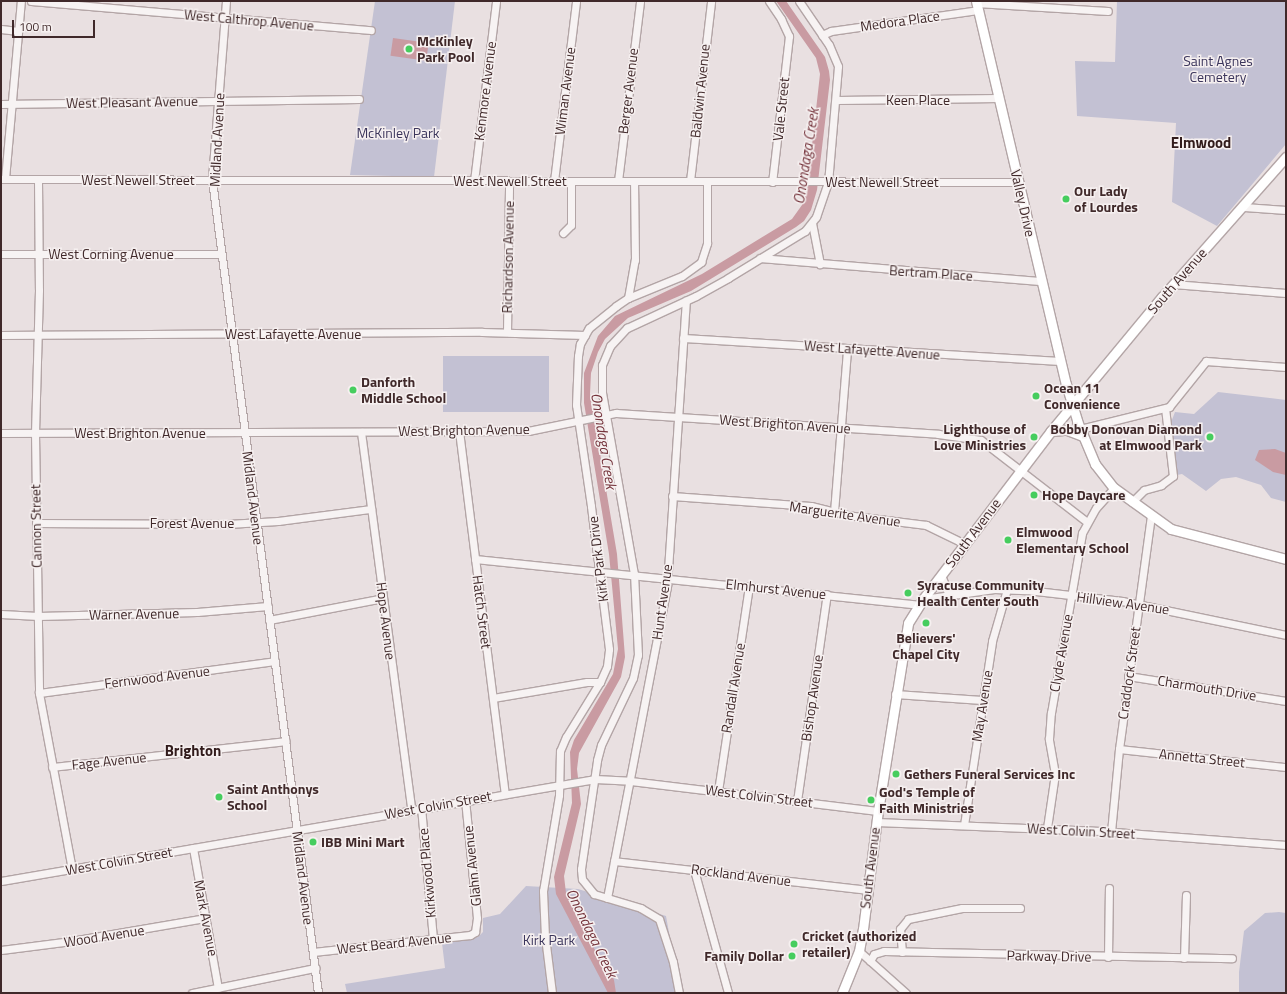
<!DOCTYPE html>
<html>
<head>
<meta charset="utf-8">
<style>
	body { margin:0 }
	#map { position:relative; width:1287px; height:994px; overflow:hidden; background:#e9e0e1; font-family:"Titillium Web",sans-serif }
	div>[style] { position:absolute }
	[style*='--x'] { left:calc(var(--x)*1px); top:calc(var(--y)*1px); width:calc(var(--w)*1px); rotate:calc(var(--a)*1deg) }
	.green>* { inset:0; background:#c3c1d3; transform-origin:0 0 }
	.water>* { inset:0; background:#c99ba2; transform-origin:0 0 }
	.roads { filter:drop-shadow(1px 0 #b3a5a6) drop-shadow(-1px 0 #b3a5a6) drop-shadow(0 1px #b3a5a6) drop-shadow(0 -1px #b3a5a6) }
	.minor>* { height:7px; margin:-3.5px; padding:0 3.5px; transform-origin:3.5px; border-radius:3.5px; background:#f7f3f3 }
	.major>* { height:9px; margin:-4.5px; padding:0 4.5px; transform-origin:4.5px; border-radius:4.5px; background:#fff }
	.dots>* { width:11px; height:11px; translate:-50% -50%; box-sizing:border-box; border:2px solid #f6f0f0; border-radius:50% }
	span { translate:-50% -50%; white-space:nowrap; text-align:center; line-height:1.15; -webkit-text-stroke:3px #f6f0f0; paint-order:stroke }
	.street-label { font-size:14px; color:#40292a }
	.poi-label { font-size:14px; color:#40292a; font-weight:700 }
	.left { translate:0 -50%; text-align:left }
	.right { translate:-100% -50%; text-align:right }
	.park-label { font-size:14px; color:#3c365c }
	.neighbourhood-label { font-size:15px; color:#311b1b; font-weight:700 }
	.water-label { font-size:15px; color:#74333b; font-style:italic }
	.frame { position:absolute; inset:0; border:2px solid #40292a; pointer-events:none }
	.scale { position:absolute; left:12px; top:20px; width:83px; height:18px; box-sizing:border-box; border:2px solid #40292a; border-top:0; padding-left:5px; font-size:12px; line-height:14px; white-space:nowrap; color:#40292a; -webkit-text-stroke:3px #f6f0f0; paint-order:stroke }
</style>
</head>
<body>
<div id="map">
	<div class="green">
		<div style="clip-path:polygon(375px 1px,455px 1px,434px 177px,350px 175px)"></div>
		<div style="clip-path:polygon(1117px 1px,1286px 1px,1286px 144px,1217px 226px,1172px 202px,1176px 123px,1077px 116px,1075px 61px,1115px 62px)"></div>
		<div style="left:443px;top:356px;width:106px;height:56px"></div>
		<div style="clip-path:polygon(1218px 392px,1286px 400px,1286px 502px,1271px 498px,1261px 485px,1236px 477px,1221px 479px,1206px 491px,1182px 474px,1177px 475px,1170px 425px,1175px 412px,1194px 414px)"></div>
		<div style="clip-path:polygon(526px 886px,578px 889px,666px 916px,680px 993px,347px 993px,345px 984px,445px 968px,442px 943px,478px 937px,483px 932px,483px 918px,500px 914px)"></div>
		<div style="clip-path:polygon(1279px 912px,1286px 913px,1286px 993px,1239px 993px,1239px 972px,1244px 931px,1265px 913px)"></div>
	</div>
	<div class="water">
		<div style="clip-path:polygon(776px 1px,786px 1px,825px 57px,829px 71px,830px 80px,817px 190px,811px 210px,804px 221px,796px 227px,691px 291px,628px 318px,605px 339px,598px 352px,591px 373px,590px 394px,617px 554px,625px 657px,621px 677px,579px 753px,577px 769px,581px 804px,564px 876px,566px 893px,601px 962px,604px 960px,614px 980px,616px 993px,608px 993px,556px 894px,554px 877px,572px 803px,570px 752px,574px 740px,613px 674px,618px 649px,609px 554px,584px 403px,584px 373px,598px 336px,615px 316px,702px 274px,792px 219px,802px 205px,807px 190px,820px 74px,816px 58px)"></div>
		<div style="left:393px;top:38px;width:36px;height:18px;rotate:8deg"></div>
		<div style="clip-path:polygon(1275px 449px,1286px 453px,1286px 475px,1273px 472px,1255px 460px,1259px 450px)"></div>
	</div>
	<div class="roads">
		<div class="minor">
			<div style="--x:31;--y:1;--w:341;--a:4.9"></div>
			<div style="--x:226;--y:1;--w:180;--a:94.5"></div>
			<div style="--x:212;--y:180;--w:820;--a:82.57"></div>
			<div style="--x:769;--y:1;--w:22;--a:56"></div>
			<div style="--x:781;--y:19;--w:19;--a:65"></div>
			<div style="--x:789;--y:36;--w:147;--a:96.6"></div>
			<div style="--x:976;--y:3;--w:132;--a:3.5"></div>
			<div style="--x:1;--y:29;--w:17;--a:7"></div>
			<div style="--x:822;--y:35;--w:10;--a:-24"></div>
			<div style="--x:831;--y:31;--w:148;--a:-8.1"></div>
			<div style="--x:837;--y:100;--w:162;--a:-0.7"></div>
			<div style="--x:1;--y:104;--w:358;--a:-0.8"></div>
			<div style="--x:1;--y:179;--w:1017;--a:0.17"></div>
			<div style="--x:5;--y:179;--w:179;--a:-84.9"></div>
			<div style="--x:38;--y:180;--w:110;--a:89.5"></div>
			<div style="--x:39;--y:290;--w:143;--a:91.6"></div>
			<div style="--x:35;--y:433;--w:260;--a:89.1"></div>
			<div style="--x:39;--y:693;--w:179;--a:79.4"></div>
			<div style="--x:474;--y:181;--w:181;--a:-83"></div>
			<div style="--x:554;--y:181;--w:181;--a:-83"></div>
			<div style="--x:618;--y:181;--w:181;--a:-83"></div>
			<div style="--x:690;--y:181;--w:181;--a:-83.3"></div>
			<div style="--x:1244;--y:207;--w:42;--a:4.1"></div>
			<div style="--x:812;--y:223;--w:42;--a:79"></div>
			<div style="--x:563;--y:233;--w:11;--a:-45"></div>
			<div style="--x:571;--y:225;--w:44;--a:-90"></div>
			<div style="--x:1;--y:254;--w:220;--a:0"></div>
			<div style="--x:760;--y:258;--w:283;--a:4.7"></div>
			<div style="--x:1173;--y:284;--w:113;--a:4.6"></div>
			<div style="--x:628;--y:298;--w:39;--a:-80"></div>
			<div style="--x:635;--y:260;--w:79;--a:-90.7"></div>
			<div style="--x:507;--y:332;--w:151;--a:-89.2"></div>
			<div style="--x:1;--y:335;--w:481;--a:-0.4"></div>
			<div style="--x:482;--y:332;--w:103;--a:1.7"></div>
			<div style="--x:683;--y:338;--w:378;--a:3.5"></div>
			<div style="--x:1080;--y:429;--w:92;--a:-13.9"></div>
			<div style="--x:1169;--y:407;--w:59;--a:-51.2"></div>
			<div style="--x:1206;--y:361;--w:80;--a:4.3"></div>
			<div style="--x:459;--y:431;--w:365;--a:82.8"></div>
			<div style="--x:361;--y:432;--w:380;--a:82.4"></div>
			<div style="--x:1;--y:433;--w:527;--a:-0.22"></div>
			<div style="--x:528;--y:431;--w:90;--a:-11.6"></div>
			<div style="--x:616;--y:413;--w:323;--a:3.7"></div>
			<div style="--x:938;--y:434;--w:43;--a:7.9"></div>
			<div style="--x:981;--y:440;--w:134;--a:37.7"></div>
			<div style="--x:672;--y:496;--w:139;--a:4.1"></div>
			<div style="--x:811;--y:506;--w:36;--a:14"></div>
			<div style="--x:846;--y:515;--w:81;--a:7.1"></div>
			<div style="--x:926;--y:525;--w:43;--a:26"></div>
			<div style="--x:1132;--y:502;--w:17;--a:-45"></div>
			<div style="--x:1144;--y:490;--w:18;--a:-16"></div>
			<div style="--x:1161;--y:485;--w:15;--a:-37"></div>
			<div style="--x:1173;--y:476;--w:68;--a:-96.7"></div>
			<div style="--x:834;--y:512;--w:164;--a:-85.4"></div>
			<div style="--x:36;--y:523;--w:192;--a:0.3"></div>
			<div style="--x:228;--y:524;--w:50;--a:-3.4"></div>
			<div style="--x:278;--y:521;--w:94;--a:-7.4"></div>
			<div style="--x:475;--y:559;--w:446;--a:5.9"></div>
			<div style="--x:941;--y:575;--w:16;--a:68"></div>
			<div style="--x:947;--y:590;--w:12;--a:20"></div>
			<div style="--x:923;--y:599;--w:72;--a:-8"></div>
			<div style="--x:994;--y:589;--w:33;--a:2"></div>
			<div style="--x:1027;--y:590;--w:96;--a:6.6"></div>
			<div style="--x:1122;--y:601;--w:167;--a:11.7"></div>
			<div style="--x:1;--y:614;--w:37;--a:3"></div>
			<div style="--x:38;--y:616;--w:159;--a:-1.4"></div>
			<div style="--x:197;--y:612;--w:71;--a:-4.8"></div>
			<div style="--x:269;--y:620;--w:116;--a:-10.9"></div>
			<div style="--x:1128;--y:676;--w:160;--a:9"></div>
			<div style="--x:39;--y:693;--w:238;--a:-7.7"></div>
			<div style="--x:895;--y:694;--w:87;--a:3.9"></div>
			<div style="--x:493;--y:698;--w:95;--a:-9.7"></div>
			<div style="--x:587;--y:682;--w:13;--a:0"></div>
			<div style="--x:1119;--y:749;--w:168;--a:6.2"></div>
			<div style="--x:52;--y:767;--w:235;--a:-6.3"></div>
			<div style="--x:718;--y:791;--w:207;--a:-81.4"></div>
			<div style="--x:797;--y:801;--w:209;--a:-81.8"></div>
			<div style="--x:421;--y:807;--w:133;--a:84.8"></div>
			<div style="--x:876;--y:822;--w:225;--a:2.3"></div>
			<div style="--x:1101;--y:831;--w:186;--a:4.3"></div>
			<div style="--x:964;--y:825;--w:186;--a:-81.3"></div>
			<div style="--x:992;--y:641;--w:54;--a:-73.9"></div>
			<div style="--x:1047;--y:828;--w:55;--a:-81.6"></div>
			<div style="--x:1055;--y:774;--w:36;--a:-100"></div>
			<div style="--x:1049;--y:739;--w:26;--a:-86"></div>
			<div style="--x:1051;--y:713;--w:183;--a:-80.2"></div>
			<div style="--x:1082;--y:533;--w:29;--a:-61"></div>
			<div style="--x:1096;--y:508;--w:27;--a:-48"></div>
			<div style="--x:1111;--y:832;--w:83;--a:-84.5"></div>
			<div style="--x:1119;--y:749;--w:235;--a:-82.2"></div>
			<div style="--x:193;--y:848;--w:142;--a:79.9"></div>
			<div style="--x:614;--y:861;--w:255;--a:6.5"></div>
			<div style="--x:694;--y:870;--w:128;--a:74.5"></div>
			<div style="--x:1;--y:881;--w:603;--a:-9.74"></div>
			<div style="--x:595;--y:779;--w:35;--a:3"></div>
			<div style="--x:630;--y:781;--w:250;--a:6.9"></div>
			<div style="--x:607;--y:898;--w:319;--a:-79.1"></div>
			<div style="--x:667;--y:585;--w:285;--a:-86.2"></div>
			<div style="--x:1;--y:950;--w:71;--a:-7.3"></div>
			<div style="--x:71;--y:941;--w:137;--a:-9.7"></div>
			<div style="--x:859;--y:951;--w:63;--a:41.8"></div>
			<div style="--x:313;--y:952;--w:158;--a:-6.2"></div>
			<div style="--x:470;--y:935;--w:6;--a:-31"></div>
			<div style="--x:475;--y:932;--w:14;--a:-82"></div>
			<div style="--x:477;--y:918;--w:119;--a:-95.8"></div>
			<div style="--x:902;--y:952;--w:23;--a:-95"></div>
			<div style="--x:900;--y:929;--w:13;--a:-51"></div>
			<div style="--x:908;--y:919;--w:55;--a:-11.5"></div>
			<div style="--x:962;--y:908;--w:58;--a:0"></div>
			<div style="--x:1108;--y:957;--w:69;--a:-89.2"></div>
			<div style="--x:1184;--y:958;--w:63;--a:-88.2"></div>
			<div style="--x:870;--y:961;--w:8;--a:-60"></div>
			<div style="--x:874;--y:954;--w:10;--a:-17"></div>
			<div style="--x:884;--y:951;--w:348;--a:1.2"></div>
			<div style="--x:192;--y:993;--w:126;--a:-11.5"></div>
			<div style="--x:552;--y:993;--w:56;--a:-97.1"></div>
			<div style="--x:545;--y:937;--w:46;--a:-92.5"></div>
			<div style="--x:543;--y:891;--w:97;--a:-80.5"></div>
			<div style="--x:559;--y:795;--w:44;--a:-88.7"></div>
			<div style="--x:560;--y:751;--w:15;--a:-67"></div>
			<div style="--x:566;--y:737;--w:65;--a:-58.3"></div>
			<div style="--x:600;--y:682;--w:17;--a:-66"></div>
			<div style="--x:607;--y:666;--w:17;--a:-83"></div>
			<div style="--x:609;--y:649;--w:144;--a:-97.2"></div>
			<div style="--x:591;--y:506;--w:102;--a:-98.4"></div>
			<div style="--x:576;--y:405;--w:49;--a:-87.7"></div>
			<div style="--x:578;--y:356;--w:12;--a:-81"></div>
			<div style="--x:580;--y:344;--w:18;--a:-61"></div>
			<div style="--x:589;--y:328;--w:35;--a:-39"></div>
			<div style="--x:616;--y:306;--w:14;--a:-34"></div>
			<div style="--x:628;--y:298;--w:58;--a:-22.2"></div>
			<div style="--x:682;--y:276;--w:24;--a:-36"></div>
			<div style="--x:701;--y:262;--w:20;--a:-72"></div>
			<div style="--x:707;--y:243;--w:61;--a:-90"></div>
			<div style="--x:679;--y:993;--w:32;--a:-101"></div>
			<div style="--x:673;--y:962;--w:45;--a:-108"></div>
			<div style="--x:659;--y:919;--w:21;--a:-149"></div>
			<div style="--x:641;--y:908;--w:49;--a:-163.4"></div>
			<div style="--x:594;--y:894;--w:19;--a:-129"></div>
			<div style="--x:582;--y:879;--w:10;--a:-96"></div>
			<div style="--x:581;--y:869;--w:110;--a:-81.6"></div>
			<div style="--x:597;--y:760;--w:16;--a:-75"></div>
			<div style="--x:601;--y:745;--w:74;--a:-64.5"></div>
			<div style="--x:633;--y:678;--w:24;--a:-78"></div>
			<div style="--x:638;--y:655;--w:81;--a:-92.8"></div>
			<div style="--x:634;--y:574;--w:184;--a:-100"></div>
			<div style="--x:602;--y:393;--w:28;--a:-90"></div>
			<div style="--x:602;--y:365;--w:21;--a:-67"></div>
			<div style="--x:610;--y:346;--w:25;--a:-47"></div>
			<div style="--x:627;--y:328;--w:76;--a:-24.9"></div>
			<div style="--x:696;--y:296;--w:37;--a:-29"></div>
			<div style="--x:728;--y:278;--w:90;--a:-31.4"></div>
			<div style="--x:805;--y:231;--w:18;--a:-52"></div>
			<div style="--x:816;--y:217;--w:36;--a:-71"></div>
			<div style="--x:828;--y:183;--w:117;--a:-85.1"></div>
			<div style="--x:838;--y:66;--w:23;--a:-113"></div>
			<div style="--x:829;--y:45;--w:53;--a:-124.3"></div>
		</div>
		<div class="major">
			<div style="--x:976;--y:1;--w:393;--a:76.8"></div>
			<div style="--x:1066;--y:384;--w:39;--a:73"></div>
			<div style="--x:1077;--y:421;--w:47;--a:67.3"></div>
			<div style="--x:1095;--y:464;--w:31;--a:52"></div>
			<div style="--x:1114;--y:488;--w:70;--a:35.7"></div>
			<div style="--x:1171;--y:529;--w:119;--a:14.6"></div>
			<div style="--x:1051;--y:431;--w:16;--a:-4"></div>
			<div style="--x:1067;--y:430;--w:17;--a:21"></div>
			<div style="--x:842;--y:993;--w:45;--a:-68"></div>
			<div style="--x:859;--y:951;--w:22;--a:-80"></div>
			<div style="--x:863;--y:929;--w:119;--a:-82.8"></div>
			<div style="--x:878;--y:811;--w:190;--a:-80.9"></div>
			<div style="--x:908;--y:623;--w:28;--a:-58"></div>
			<div style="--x:923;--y:599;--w:211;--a:-52.7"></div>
			<div style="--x:1051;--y:431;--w:174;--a:-50.4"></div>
			<div style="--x:1162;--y:297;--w:187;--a:-48.5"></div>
		</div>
	</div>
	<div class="dots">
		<div style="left:409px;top:49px;background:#46cd5e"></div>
		<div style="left:1066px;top:199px;background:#46cd5e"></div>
		<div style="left:353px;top:390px;background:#46cd5e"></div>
		<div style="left:1036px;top:396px;background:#46cd5e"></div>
		<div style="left:1034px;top:437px;background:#46cd5e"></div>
		<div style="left:1210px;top:437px;background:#46cd5e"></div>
		<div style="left:1034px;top:495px;background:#46cd5e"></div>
		<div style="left:1008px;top:540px;background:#46cd5e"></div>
		<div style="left:908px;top:593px;background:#46cd5e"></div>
		<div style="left:926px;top:623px;background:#46cd5e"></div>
		<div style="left:896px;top:774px;background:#46cd5e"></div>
		<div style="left:219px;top:797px;background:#46cd5e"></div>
		<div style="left:871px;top:800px;background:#46cd5e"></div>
		<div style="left:313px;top:842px;background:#46cd5e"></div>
		<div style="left:794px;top:944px;background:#46cd5e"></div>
		<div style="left:792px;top:956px;background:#46cd5e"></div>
	</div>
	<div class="street-label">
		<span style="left:249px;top:20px;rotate:5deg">West Calthrop Avenue</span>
		<span style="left:900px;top:21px;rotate:-8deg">Medora Place</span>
		<span style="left:485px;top:91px;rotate:-83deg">Kenmore Avenue</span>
		<span style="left:565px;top:91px;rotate:-83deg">Wiman Avenue</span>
		<span style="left:628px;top:91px;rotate:-83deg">Berger Avenue</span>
		<span style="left:700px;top:91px;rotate:-84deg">Baldwin Avenue</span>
		<span style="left:918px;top:100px">Keen Place</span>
		<span style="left:132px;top:102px;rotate:-1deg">West Pleasant Avenue</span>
		<span style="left:781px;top:109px;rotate:-84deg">Vale Street</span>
		<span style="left:217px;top:140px;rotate:-87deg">Midland Avenue</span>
		<span style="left:138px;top:180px">West Newell Street</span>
		<span style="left:510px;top:181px">West Newell Street</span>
		<span style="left:882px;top:182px">West Newell Street</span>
		<span style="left:1023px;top:203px;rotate:77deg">Valley Drive</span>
		<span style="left:111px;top:254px">West Corning Avenue</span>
		<span style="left:508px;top:257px;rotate:-89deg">Richardson Avenue</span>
		<span style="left:931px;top:273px;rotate:4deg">Bertram Place</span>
		<span style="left:1177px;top:281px;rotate:-49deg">South Avenue</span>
		<span style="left:293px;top:334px">West Lafayette Avenue</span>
		<span style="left:872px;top:350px;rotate:4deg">West Lafayette Avenue</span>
		<span style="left:785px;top:424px;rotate:4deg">West Brighton Avenue</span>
		<span style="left:464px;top:430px;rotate:-1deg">West Brighton Avenue</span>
		<span style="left:140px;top:433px">West Brighton Avenue</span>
		<span style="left:253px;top:498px;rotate:83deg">Midland Avenue</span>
		<span style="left:845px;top:514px;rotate:8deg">Marguerite Avenue</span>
		<span style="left:192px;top:523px">Forest Avenue</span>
		<span style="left:36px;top:526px;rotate:-91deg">Cannon Street</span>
		<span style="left:973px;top:533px;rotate:-53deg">South Avenue</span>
		<span style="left:598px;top:559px;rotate:-97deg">Kirk Park Drive</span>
		<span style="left:776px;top:589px;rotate:6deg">Elmhurst Avenue</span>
		<span style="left:662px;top:602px;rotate:-82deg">Hunt Avenue</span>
		<span style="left:1123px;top:603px;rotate:8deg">Hillview Avenue</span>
		<span style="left:482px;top:612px;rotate:83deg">Hatch Street</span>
		<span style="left:134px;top:614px;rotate:-1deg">Warner Avenue</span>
		<span style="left:386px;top:621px;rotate:83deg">Hope Avenue</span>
		<span style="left:1061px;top:653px;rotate:-80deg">Clyde Avenue</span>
		<span style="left:1129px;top:673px;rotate:-82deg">Craddock Street</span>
		<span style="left:157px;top:677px;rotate:-7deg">Fernwood Avenue</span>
		<span style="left:733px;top:688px;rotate:-81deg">Randall Avenue</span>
		<span style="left:1207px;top:688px;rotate:9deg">Charmouth Drive</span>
		<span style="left:812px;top:698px;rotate:-82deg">Bishop Avenue</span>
		<span style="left:982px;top:706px;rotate:-81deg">May Avenue</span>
		<span style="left:1202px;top:758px;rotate:6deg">Annetta Street</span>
		<span style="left:109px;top:761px;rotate:-6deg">Fage Avenue</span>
		<span style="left:759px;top:796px;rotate:7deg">West Colvin Street</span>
		<span style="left:438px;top:805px;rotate:-10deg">West Colvin Street</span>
		<span style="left:1081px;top:831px;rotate:3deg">West Colvin Street</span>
		<span style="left:119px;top:861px;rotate:-10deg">West Colvin Street</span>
		<span style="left:472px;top:866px;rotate:-96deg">Glahn Avenue</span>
		<span style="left:870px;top:868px;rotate:-83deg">South Avenue</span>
		<span style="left:427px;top:873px;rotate:-95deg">Kirkwood Place</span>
		<span style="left:741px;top:875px;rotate:7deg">Rockland Avenue</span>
		<span style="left:303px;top:878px;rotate:83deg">Midland Avenue</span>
		<span style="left:206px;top:918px;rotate:79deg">Mark Avenue</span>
		<span style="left:104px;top:936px;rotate:-9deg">Wood Avenue</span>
		<span style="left:394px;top:943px;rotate:-6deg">West Beard Avenue</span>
		<span style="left:1049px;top:956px;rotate:1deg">Parkway Drive</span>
	</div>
	<div class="poi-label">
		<span class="left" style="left:417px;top:49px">McKinley<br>Park Pool</span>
		<span class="left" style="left:1074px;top:199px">Our Lady<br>of Lourdes</span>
		<span class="left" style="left:361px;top:390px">Danforth<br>Middle School</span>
		<span class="left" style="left:1044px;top:396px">Ocean 11<br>Convenience</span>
		<span class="right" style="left:1026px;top:437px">Lighthouse of<br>Love Ministries</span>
		<span class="right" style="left:1202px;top:437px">Bobby Donovan Diamond<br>at Elmwood Park</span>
		<span class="left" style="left:1042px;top:495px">Hope Daycare</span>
		<span class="left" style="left:1016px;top:540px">Elmwood<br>Elementary School</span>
		<span class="left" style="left:917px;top:593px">Syracuse Community<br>Health Center South</span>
		<span style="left:926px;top:646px">Believers'<br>Chapel City</span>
		<span class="left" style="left:904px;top:774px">Gethers Funeral Services Inc</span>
		<span class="left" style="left:227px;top:797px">Saint Anthonys<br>School</span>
		<span class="left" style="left:879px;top:800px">God's Temple of<br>Faith Ministries</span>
		<span class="left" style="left:321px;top:842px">IBB Mini Mart</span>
		<span class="left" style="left:802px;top:944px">Cricket (authorized<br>retailer)</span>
		<span class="right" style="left:784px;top:956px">Family Dollar</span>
	</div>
	<div class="park-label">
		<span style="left:1218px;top:69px">Saint Agnes<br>Cemetery</span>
		<span style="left:398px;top:133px">McKinley Park</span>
		<span style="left:549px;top:940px">Kirk Park</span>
	</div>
	<div class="neighbourhood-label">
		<span style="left:1201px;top:143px">Elmwood</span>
		<span style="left:193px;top:751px">Brighton</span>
	</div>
	<div class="water-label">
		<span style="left:806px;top:156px;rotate:-81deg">Onondaga Creek</span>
		<span style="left:604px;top:441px;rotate:81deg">Onondaga Creek</span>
		<span style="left:592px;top:933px;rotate:64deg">Onondaga Creek</span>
	</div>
	<div class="frame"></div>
	<div class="scale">100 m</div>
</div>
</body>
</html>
